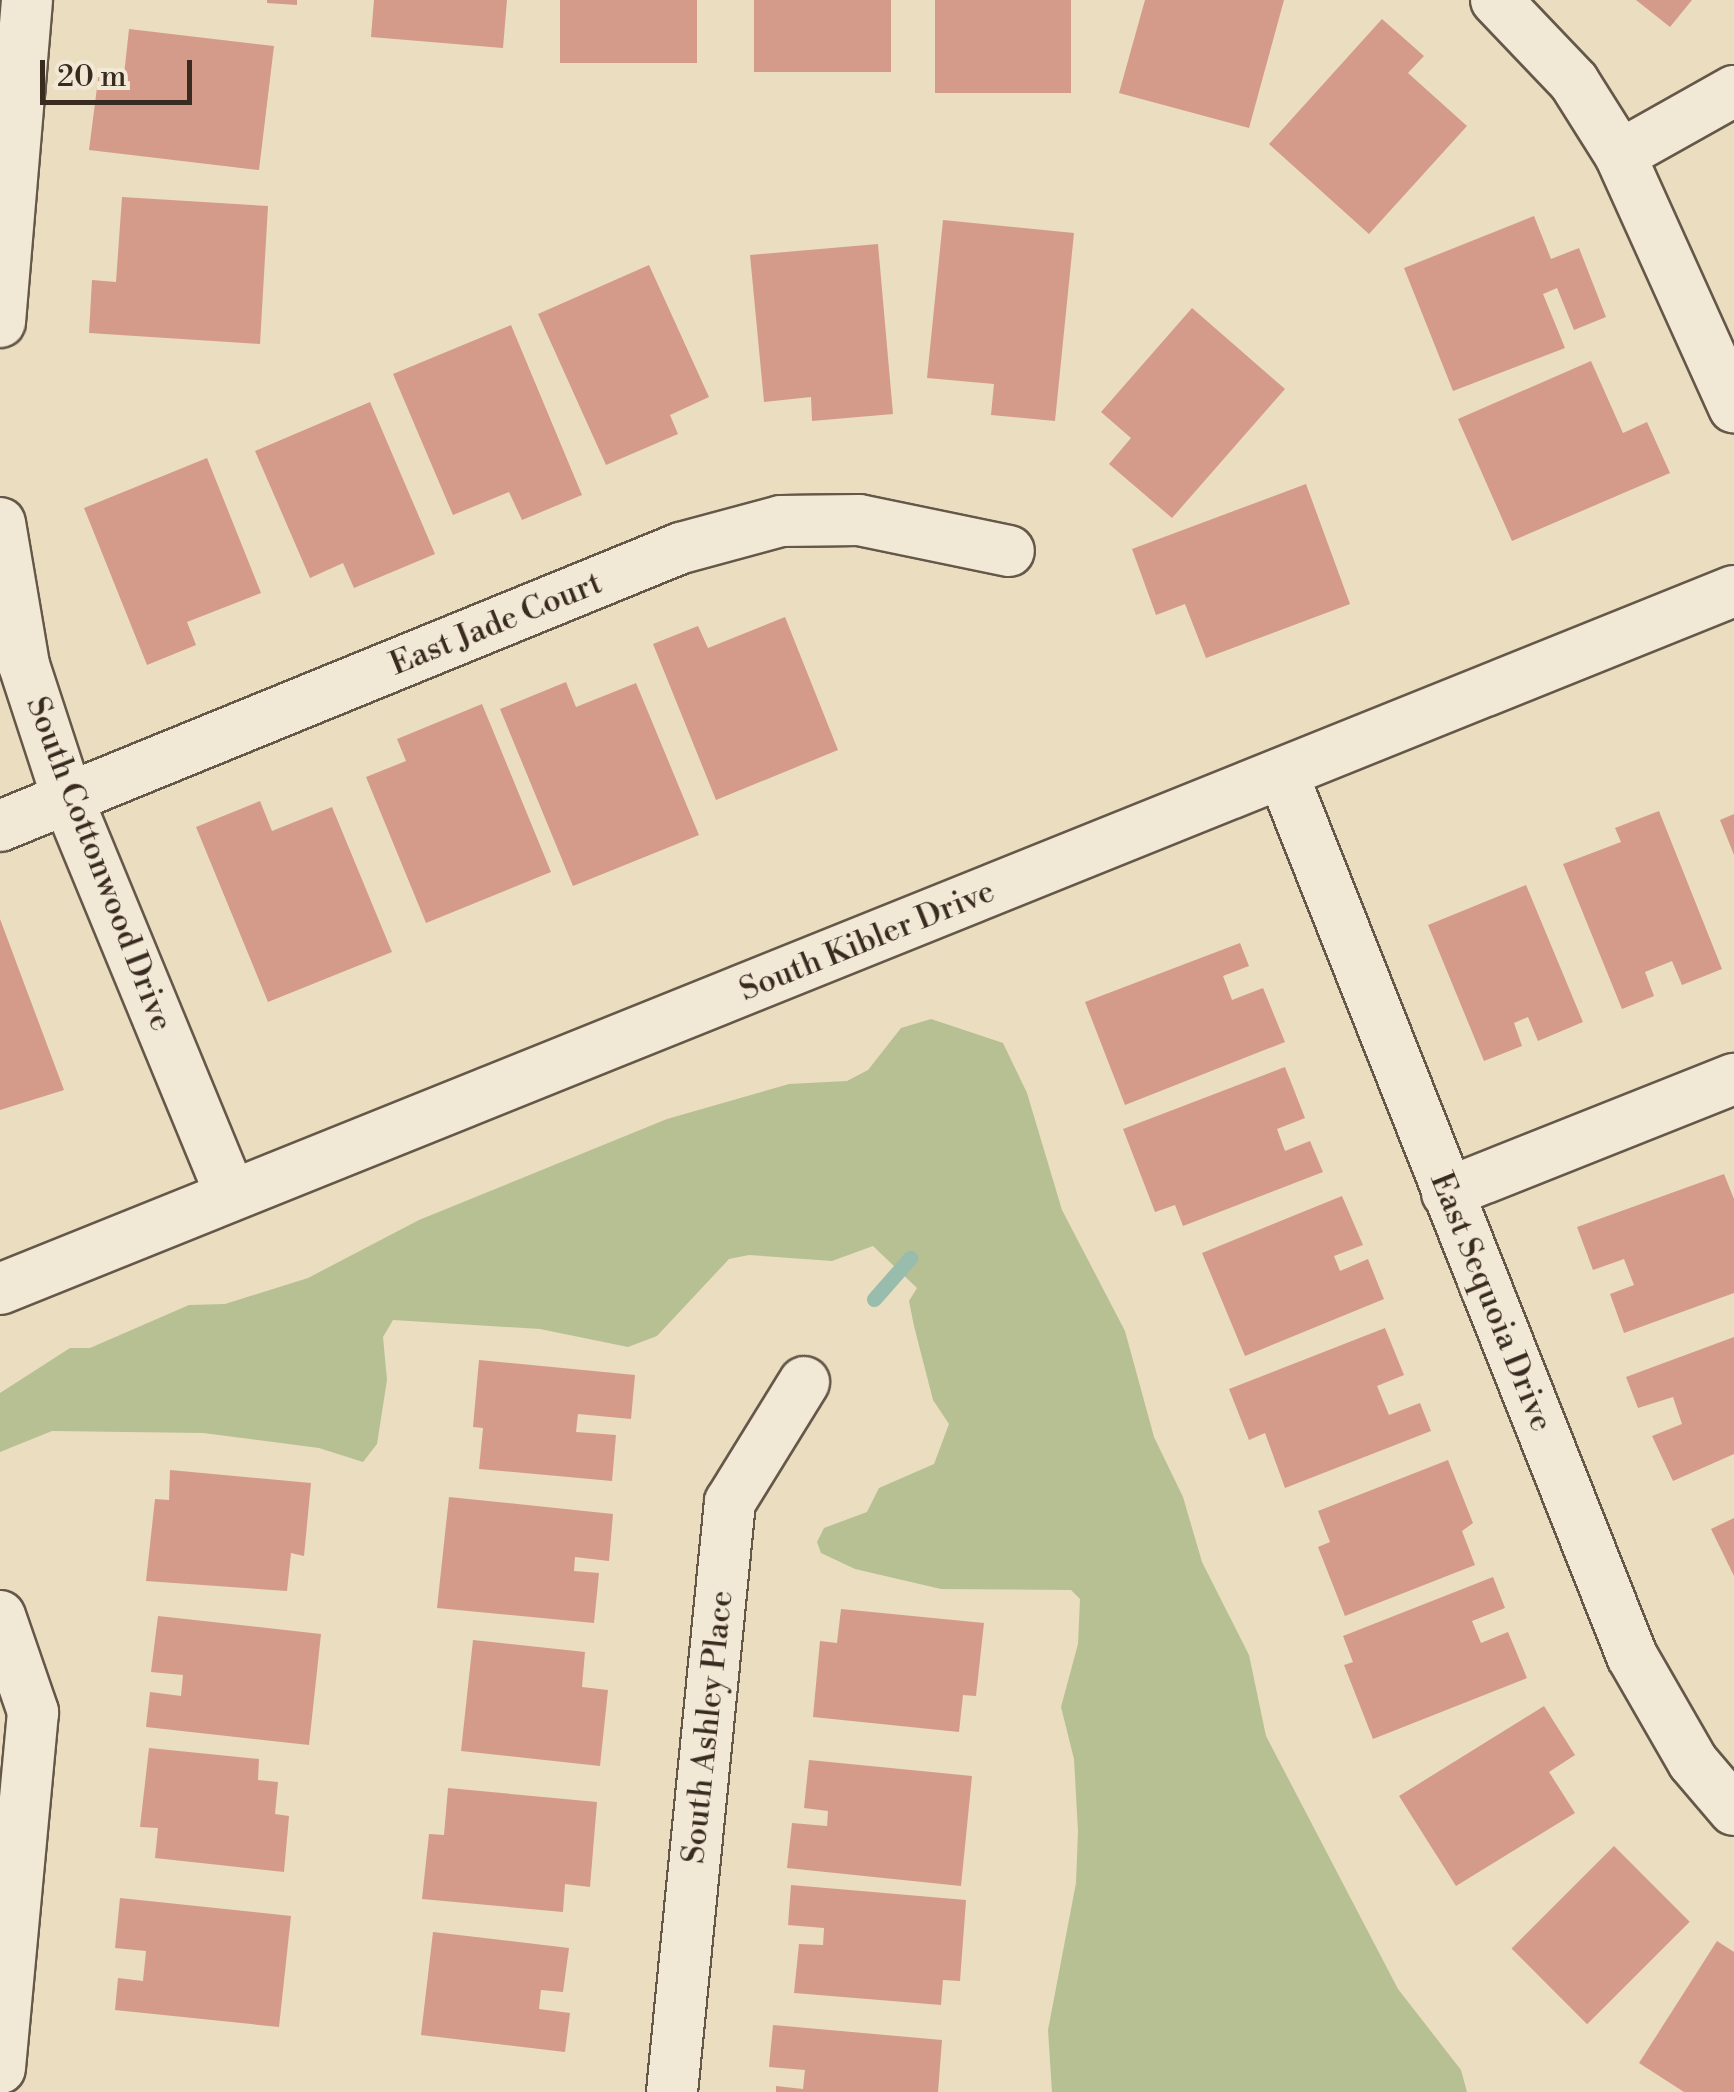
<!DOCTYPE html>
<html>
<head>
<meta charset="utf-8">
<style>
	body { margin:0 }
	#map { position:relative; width:1734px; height:2092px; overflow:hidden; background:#eaddc0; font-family:"Libre Bodoni",serif }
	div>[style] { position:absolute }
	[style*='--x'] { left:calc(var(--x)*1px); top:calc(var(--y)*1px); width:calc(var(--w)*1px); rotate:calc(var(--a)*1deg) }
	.green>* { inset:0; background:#b7c092 }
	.stream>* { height:15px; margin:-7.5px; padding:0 7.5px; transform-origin:7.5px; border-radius:7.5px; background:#99bdad }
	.building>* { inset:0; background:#d59b8a; transform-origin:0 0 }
	.roads { filter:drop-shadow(2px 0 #665849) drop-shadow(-2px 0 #665849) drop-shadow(0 2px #665849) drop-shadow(0 -2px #665849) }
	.street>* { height:50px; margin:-25px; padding:0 25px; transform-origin:25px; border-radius:25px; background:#f1e9d6 }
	span { translate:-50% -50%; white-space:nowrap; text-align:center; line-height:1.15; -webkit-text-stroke:9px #f1e9d6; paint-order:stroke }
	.street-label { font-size:32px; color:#3a2b21 }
	.scale { position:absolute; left:40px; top:60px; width:152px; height:45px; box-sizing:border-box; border:5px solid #3a2b21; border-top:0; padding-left:12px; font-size:30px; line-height:35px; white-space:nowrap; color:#3a2b21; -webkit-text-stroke:8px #f1e9d6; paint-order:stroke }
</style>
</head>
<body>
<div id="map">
	<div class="green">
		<div style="clip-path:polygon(931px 1019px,1003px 1043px,1027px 1093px,1062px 1210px,1125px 1331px,1154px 1437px,1183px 1497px,1202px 1562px,1249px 1655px,1266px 1736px,1398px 1989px,1461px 2070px,1467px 2092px,1052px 2092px,1048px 2030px,1076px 1883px,1078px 1831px,1074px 1759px,1061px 1707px,1078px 1644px,1080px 1599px,1071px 1590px,941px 1589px,855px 1569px,821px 1553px,817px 1542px,824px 1528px,867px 1512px,879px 1488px,934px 1464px,949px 1424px,933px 1400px,914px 1326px,909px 1301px,917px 1288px,873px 1246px,832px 1261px,749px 1255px,729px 1259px,657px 1336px,628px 1347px,540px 1329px,393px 1320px,383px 1337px,387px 1380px,377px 1444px,363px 1462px,319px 1448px,203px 1433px,52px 1431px,0 1452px,0 1393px,70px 1348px,90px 1348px,189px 1305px,225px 1304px,308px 1278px,419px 1220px,667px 1119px,789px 1084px,847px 1081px,868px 1070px,901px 1028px)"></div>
	</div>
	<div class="stream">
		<div style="--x:874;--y:1299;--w:55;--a:-48.7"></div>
	</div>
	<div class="building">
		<div style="clip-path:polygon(267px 0,297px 0,297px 5px,267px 3px)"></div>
		<div style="clip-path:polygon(374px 0,507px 0,503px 48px,371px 37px)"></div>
		<div style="left:560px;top:0;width:137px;height:63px"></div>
		<div style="left:754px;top:0;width:137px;height:72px"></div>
		<div style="left:935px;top:0;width:136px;height:93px"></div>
		<div style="clip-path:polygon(1145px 0,1284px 0,1249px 128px,1119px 93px)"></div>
		<div style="clip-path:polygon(1636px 0,1692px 0,1670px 27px)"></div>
		<div style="clip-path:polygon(1382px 19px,1424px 56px,1408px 73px,1467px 126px,1369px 234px,1269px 144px)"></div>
		<div style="clip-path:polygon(129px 29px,274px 46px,259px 170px,89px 150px,99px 72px,124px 75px)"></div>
		<div style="clip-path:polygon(122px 197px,268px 206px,260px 344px,89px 333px,92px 280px,116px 282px)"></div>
		<div style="clip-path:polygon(1534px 216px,1551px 259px,1579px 248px,1606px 317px,1574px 330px,1557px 288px,1543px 294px,1565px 348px,1453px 391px,1404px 268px)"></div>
		<div style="clip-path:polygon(943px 220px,1074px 233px,1055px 421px,991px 415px,994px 384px,927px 378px)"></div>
		<div style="clip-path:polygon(878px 244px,893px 414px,812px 421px,811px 397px,764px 402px,750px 255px)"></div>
		<div style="clip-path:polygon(649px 265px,709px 397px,670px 415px,678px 434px,606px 465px,538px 314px)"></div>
		<div style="clip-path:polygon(1192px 308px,1285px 389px,1172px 518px,1109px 464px,1131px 438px,1101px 412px)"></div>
		<div style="clip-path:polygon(511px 325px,582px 495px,522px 520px,509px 492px,453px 515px,393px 374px)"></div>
		<div style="clip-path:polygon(1591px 361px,1623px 433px,1647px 422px,1670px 473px,1512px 541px,1458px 419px)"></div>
		<div style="clip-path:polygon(370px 402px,435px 554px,354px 588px,343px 563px,310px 578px,255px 451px)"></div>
		<div style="clip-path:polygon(207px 458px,261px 593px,187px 622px,196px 645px,147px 665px,84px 508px)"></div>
		<div style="clip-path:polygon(1306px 484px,1350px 604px,1206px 658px,1185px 604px,1156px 615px,1132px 549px)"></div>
		<div style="clip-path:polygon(785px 617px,838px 750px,716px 800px,653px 644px,698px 626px,708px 648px)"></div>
		<div style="clip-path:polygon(566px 682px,576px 707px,636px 683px,699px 835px,573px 886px,500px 709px)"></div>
		<div style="clip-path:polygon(482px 704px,551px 872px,426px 923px,366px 777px,406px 761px,397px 739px)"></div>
		<div style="clip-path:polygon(260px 801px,272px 831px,332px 807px,392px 952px,268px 1002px,196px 827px)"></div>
		<div style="clip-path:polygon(1659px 811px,1722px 969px,1682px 985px,1672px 961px,1645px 972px,1654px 996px,1622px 1009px,1563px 864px,1621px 842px,1615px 828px)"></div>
		<div style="clip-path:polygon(1734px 814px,1734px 855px,1720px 820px)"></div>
		<div style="clip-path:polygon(1526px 885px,1583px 1022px,1538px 1041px,1528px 1017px,1514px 1023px,1522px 1046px,1484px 1061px,1428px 925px)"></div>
		<div style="clip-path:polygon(0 919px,64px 1090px,0 1110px)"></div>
		<div style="clip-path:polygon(1240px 943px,1249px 966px,1223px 976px,1232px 1000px,1263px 988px,1285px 1042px,1125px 1105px,1085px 1002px)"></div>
		<div style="clip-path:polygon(1285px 1067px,1305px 1118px,1277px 1129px,1285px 1151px,1310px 1141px,1323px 1172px,1183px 1226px,1175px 1205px,1155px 1212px,1123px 1129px)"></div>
		<div style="clip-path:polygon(1724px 1174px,1734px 1199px,1734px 1293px,1624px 1333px,1610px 1294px,1634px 1285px,1624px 1259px,1593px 1270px,1577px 1227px)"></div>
		<div style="clip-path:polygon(1342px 1196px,1363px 1245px,1334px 1256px,1340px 1271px,1368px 1259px,1384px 1299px,1245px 1356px,1202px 1253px)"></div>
		<div style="clip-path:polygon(1385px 1328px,1404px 1375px,1377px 1386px,1389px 1415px,1420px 1403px,1431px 1431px,1285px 1488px,1265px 1433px,1249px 1440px,1229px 1389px)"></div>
		<div style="clip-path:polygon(1734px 1337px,1734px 1454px,1673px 1481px,1652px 1436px,1682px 1424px,1673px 1397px,1638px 1408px,1626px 1377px)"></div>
		<div style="clip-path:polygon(479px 1360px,635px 1375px,631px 1419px,578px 1414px,576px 1432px,616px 1435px,612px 1481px,479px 1469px,483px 1428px,473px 1427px)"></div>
		<div style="clip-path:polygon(1448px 1460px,1473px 1523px,1462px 1531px,1475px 1565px,1345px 1616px,1318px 1547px,1330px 1542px,1318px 1511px)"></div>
		<div style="clip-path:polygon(170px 1470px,311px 1483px,304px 1556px,291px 1553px,287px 1591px,146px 1581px,155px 1499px,169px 1500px)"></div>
		<div style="clip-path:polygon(449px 1497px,613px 1514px,609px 1561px,575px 1557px,574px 1571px,599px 1573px,594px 1623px,437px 1608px)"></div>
		<div style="clip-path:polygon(1734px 1518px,1734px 1576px,1711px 1529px)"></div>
		<div style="clip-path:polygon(1493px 1577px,1505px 1608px,1472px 1621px,1481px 1643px,1508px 1632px,1527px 1678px,1373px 1739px,1344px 1665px,1353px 1662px,1343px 1636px)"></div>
		<div style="clip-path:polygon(841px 1609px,984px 1623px,976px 1696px,963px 1695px,959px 1732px,813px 1717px,820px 1641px,837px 1643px)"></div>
		<div style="clip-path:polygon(158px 1616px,321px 1634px,309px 1745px,146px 1727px,150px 1692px,181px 1696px,183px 1675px,151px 1672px)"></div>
		<div style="clip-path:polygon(473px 1640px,585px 1652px,582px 1687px,608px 1690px,600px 1766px,461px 1751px)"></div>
		<div style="clip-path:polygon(1544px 1706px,1575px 1755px,1549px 1772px,1575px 1813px,1456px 1886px,1399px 1796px)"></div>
		<div style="clip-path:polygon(149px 1748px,259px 1759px,258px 1780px,278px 1782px,275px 1814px,289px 1816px,284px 1872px,155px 1858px,158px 1828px,140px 1827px)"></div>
		<div style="clip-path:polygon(809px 1760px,972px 1776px,961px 1886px,787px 1868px,792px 1823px,827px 1826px,828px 1811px,804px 1808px)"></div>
		<div style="clip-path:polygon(448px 1788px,597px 1802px,590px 1887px,565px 1884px,563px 1912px,422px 1899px,429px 1834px,444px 1835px)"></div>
		<div style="left:1614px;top:1846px;width:107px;height:145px;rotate:45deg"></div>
		<div style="clip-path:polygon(791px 1885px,966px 1900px,960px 1981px,943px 1980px,941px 2005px,794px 1993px,799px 1944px,823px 1945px,824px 1928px,788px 1925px)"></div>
		<div style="clip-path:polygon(120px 1898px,291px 1916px,279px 2027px,115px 2010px,118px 1978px,143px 1981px,146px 1951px,115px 1948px)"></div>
		<div style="clip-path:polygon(433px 1932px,569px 1948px,563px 1992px,541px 1990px,539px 2009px,570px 2013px,565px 2052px,421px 2035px)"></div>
		<div style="clip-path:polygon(1717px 1941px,1734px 1952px,1734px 2092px,1684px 2092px,1639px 2063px)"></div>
		<div style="clip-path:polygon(773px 2025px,942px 2040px,938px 2092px,776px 2092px,776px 2086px,803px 2089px,805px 2070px,769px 2067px)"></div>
	</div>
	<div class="roads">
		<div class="street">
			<div style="--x:1496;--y:0;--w:113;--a:46.4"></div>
			<div style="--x:1574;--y:82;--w:86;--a:57.8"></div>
			<div style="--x:1620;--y:155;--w:277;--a:65.7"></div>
			<div style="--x:1620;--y:155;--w:131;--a:-29.3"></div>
			<div style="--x:0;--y:322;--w:323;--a:-85.2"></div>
			<div style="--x:0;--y:523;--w:144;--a:80.4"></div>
			<div style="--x:24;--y:665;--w:142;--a:71.9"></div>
			<div style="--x:68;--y:800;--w:427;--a:67.6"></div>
			<div style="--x:1283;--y:775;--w:948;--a:68.39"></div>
			<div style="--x:1632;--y:1656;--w:122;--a:60.1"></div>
			<div style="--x:1693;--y:1762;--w:63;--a:49.5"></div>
			<div style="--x:0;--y:826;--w:736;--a:-22.21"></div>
			<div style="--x:681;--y:548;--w:104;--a:-15.1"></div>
			<div style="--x:781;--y:521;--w:78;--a:-0.7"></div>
			<div style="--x:859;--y:520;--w:153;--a:11.7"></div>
			<div style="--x:1447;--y:1193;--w:309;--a:-21.7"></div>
			<div style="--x:0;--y:1289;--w:1869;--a:-21.93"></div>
			<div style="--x:0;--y:1616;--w:102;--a:71"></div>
			<div style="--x:33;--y:1712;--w:358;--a:95.3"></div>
			<div style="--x:672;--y:2092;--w:593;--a:-84.39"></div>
			<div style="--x:730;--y:1502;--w:141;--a:-58.3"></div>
		</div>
	</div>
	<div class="street-label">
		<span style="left:496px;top:624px;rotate:-22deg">East Jade Court</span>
		<span style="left:99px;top:864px;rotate:69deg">South Cottonwood Drive</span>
		<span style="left:867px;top:941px;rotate:-22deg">South Kibler Drive</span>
		<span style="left:1491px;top:1302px;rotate:68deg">East Sequoia Drive</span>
		<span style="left:708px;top:1727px;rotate:-84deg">South Ashley Place</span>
	</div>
	<div class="scale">20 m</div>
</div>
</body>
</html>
